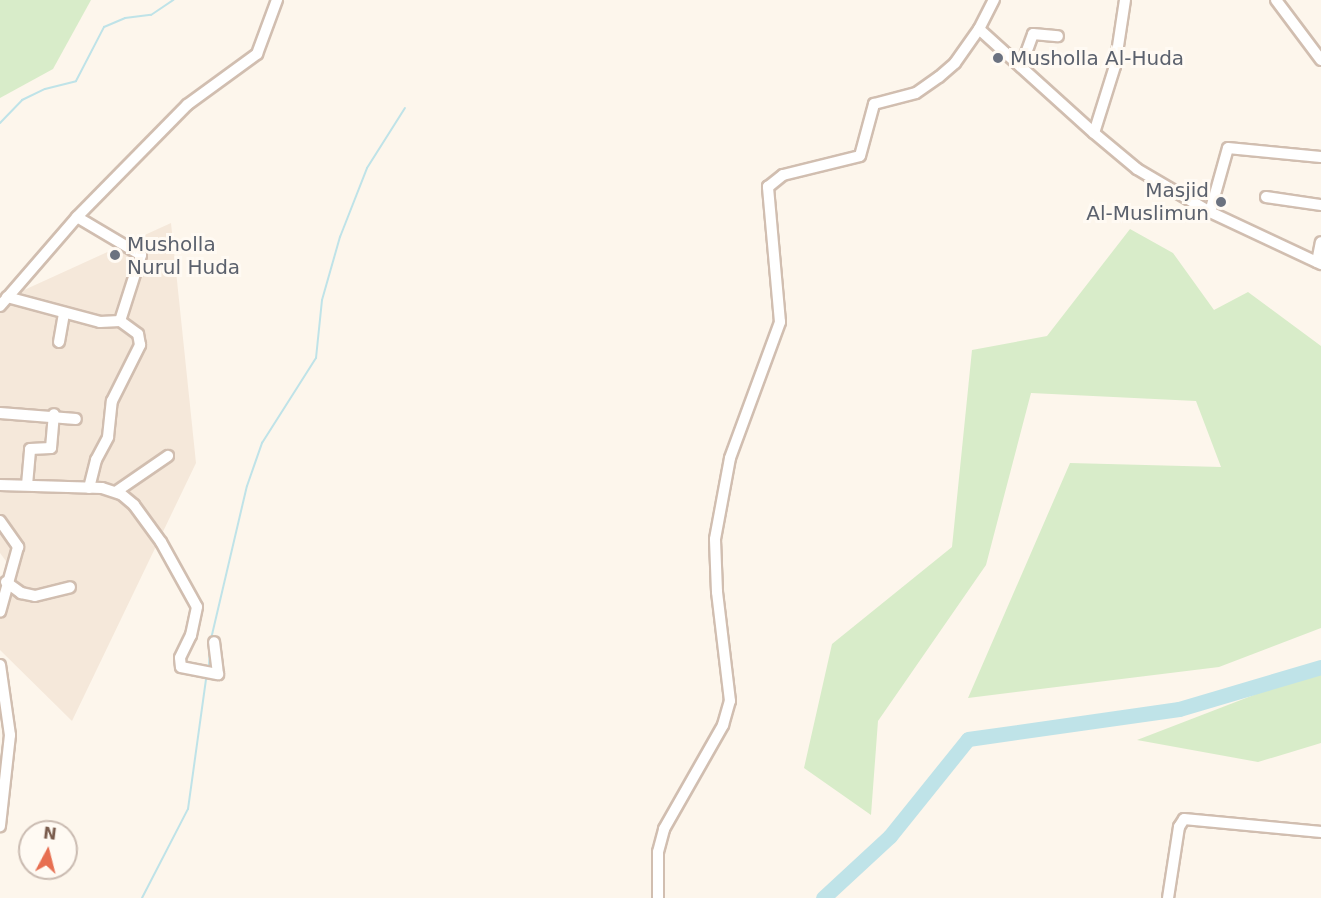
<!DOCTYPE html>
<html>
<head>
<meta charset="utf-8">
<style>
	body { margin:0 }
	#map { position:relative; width:1321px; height:898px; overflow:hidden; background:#fdf6ec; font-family:"DejaVu Sans",sans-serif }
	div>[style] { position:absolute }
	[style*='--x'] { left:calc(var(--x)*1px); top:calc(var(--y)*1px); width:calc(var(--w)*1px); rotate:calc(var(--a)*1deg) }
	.residential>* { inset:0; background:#f5e8da }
	.green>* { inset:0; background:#d8ecc9 }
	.stream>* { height:2px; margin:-1px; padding:0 1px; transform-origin:1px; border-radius:1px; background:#bfe3e8 }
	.river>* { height:15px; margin:-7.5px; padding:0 7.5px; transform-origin:7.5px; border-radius:7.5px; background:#bfe3e8 }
	.roads { filter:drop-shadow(2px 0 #d1beb0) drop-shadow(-2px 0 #d1beb0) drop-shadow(0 2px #d1beb0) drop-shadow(0 -2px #d1beb0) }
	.minor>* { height:10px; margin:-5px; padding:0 5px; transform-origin:5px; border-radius:5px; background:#fff }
	.dots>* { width:16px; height:16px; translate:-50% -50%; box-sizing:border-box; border:3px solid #fffaf3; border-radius:50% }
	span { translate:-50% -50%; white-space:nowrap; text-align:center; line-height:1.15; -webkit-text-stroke:6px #fffaf3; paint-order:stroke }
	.worship-label { font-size:20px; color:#5b616d }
	.left { translate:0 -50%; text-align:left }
	.right { translate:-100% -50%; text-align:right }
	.north { position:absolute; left:18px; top:820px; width:60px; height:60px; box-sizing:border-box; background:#fffaf3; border:2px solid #cabbb1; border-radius:50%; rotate:7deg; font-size:16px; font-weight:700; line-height:24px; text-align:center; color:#7a5c4d }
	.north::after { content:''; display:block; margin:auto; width:21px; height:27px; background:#e76f51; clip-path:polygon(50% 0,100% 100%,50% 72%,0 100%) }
</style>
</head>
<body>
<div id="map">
	<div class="residential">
		<div style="clip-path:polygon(171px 223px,196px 463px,72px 721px,0 650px,0 610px,9px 565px,0 553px,0 301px)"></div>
	</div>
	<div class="green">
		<div style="clip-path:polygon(0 0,91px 0,53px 69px,0 98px)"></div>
		<div style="clip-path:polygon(1130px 229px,1173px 253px,1214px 310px,1248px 292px,1321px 346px,1321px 628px,1219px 667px,968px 698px,1070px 463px,1221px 467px,1196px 401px,1031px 393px,986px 565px,878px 721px,871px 815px,804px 768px,832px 644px,952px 547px,972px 350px,1047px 336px)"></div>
		<div style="clip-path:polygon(1321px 669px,1321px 743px,1258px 762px,1137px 740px)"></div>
	</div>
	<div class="stream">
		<div style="--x:0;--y:123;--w:32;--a:-46"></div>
		<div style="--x:22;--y:100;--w:25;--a:-26"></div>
		<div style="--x:45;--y:89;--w:32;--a:-14"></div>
		<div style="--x:76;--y:81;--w:61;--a:-62.6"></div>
		<div style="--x:104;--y:27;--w:23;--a:-23"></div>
		<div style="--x:125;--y:18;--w:26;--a:-7"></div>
		<div style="--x:151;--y:15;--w:27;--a:-34"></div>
		<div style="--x:211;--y:639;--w:157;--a:-76.8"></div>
		<div style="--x:247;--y:486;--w:46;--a:-70.8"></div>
		<div style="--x:262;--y:443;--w:101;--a:-57.6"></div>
		<div style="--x:316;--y:358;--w:58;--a:-84.1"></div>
		<div style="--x:322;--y:300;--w:66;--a:-74.1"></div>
		<div style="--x:340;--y:237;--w:74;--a:-68.6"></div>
		<div style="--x:367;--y:168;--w:71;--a:-57.7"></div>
		<div style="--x:209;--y:665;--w:17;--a:-87"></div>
		<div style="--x:142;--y:898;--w:100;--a:-62.7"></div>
		<div style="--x:188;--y:809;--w:131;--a:-82.1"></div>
	</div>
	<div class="river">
		<div style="--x:823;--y:898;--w:91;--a:-42.8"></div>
		<div style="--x:890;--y:836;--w:124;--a:-51.2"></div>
		<div style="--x:968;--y:739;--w:213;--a:-8.1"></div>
		<div style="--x:1179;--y:709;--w:148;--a:-16.5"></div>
	</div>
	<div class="roads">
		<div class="minor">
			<div style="--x:1125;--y:0;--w:67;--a:98.6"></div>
			<div style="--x:1115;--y:66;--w:70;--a:107.4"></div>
			<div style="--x:1094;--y:133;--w:56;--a:39.9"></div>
			<div style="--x:1137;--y:169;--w:85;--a:30.5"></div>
			<div style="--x:1210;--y:212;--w:123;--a:25.1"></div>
			<div style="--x:1276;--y:0;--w:75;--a:53.1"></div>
			<div style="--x:979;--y:29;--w:155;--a:42.1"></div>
			<div style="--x:1021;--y:67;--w:35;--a:-70"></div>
			<div style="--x:1033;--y:34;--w:25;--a:5"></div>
			<div style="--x:1266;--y:197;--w:56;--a:8.3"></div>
			<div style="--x:1210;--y:212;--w:66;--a:-74.3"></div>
			<div style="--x:1228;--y:148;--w:93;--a:5.5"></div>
			<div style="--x:1317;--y:262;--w:20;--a:-79"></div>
			<div style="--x:7;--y:297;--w:96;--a:15"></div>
			<div style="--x:100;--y:322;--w:20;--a:-3"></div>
			<div style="--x:120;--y:321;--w:69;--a:-72.3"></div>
			<div style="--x:141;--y:255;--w:74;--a:-149.3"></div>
			<div style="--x:0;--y:306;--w:118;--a:-49.1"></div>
			<div style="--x:77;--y:217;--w:157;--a:-45.5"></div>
			<div style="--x:187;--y:105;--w:87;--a:-36.1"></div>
			<div style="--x:257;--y:54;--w:58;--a:-69.7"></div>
			<div style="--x:59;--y:342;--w:29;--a:-80"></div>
			<div style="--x:0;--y:413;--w:76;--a:4.5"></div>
			<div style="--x:0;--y:485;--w:102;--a:1.7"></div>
			<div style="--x:102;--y:488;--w:20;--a:18"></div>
			<div style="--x:121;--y:494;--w:17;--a:40"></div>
			<div style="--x:134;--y:505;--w:46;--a:53.9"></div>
			<div style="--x:161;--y:542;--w:74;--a:61"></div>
			<div style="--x:197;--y:607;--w:29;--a:102"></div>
			<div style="--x:191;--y:635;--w:25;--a:116"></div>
			<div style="--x:180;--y:658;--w:9;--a:84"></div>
			<div style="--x:181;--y:667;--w:38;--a:11"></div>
			<div style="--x:218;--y:674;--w:32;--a:-97"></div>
			<div style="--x:27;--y:485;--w:36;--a:-85"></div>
			<div style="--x:30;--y:449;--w:21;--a:-3"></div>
			<div style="--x:51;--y:448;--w:34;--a:-85"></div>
			<div style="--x:89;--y:488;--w:29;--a:-76"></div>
			<div style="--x:96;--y:460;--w:26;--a:-62"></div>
			<div style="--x:108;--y:437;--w:36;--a:-84"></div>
			<div style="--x:112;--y:401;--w:63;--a:-63.4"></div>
			<div style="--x:140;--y:345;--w:11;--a:-100"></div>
			<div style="--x:138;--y:334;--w:22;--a:-144"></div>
			<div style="--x:117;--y:491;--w:62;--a:-34.5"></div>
			<div style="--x:0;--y:521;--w:32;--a:55"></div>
			<div style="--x:18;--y:547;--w:67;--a:105.5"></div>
			<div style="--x:6;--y:582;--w:19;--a:36"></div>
			<div style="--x:21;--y:593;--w:14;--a:12"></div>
			<div style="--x:35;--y:596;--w:36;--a:-14"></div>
			<div style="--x:0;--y:665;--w:71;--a:81.9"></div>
			<div style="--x:10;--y:735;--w:92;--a:96.3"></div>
			<div style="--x:658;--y:898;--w:46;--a:-90"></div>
			<div style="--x:658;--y:852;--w:24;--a:-75"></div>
			<div style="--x:664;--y:829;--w:120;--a:-60.4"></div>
			<div style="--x:723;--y:725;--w:25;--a:-74"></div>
			<div style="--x:730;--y:701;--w:110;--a:-96.8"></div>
			<div style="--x:717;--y:592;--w:53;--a:-92.2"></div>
			<div style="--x:715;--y:539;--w:82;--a:-79.5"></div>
			<div style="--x:730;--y:458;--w:145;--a:-69.8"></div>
			<div style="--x:780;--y:322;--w:136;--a:-95.1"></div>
			<div style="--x:768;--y:187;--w:19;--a:-39"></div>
			<div style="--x:783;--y:175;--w:79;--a:-13.9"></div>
			<div style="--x:860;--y:156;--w:54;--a:-74.9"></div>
			<div style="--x:874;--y:104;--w:43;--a:-14.7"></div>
			<div style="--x:916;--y:93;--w:28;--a:-35"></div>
			<div style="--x:939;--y:77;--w:21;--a:-41"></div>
			<div style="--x:955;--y:63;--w:42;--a:-54.8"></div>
			<div style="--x:979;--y:29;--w:33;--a:-63"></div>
			<div style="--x:1168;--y:898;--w:72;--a:-81.2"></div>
			<div style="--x:1179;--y:827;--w:9;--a:-58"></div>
			<div style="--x:1184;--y:819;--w:138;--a:5.4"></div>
		</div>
	</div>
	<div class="dots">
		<div style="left:998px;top:58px;background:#6b7280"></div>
		<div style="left:1221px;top:202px;background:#6b7280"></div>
		<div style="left:115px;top:255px;background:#6b7280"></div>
	</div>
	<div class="worship-label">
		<span class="left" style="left:1010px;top:58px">Musholla Al-Huda</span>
		<span class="right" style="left:1209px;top:202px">Masjid<br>Al-Muslimun</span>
		<span class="left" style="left:127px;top:256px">Musholla<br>Nurul Huda</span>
	</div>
	<div class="north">N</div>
</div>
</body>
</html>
